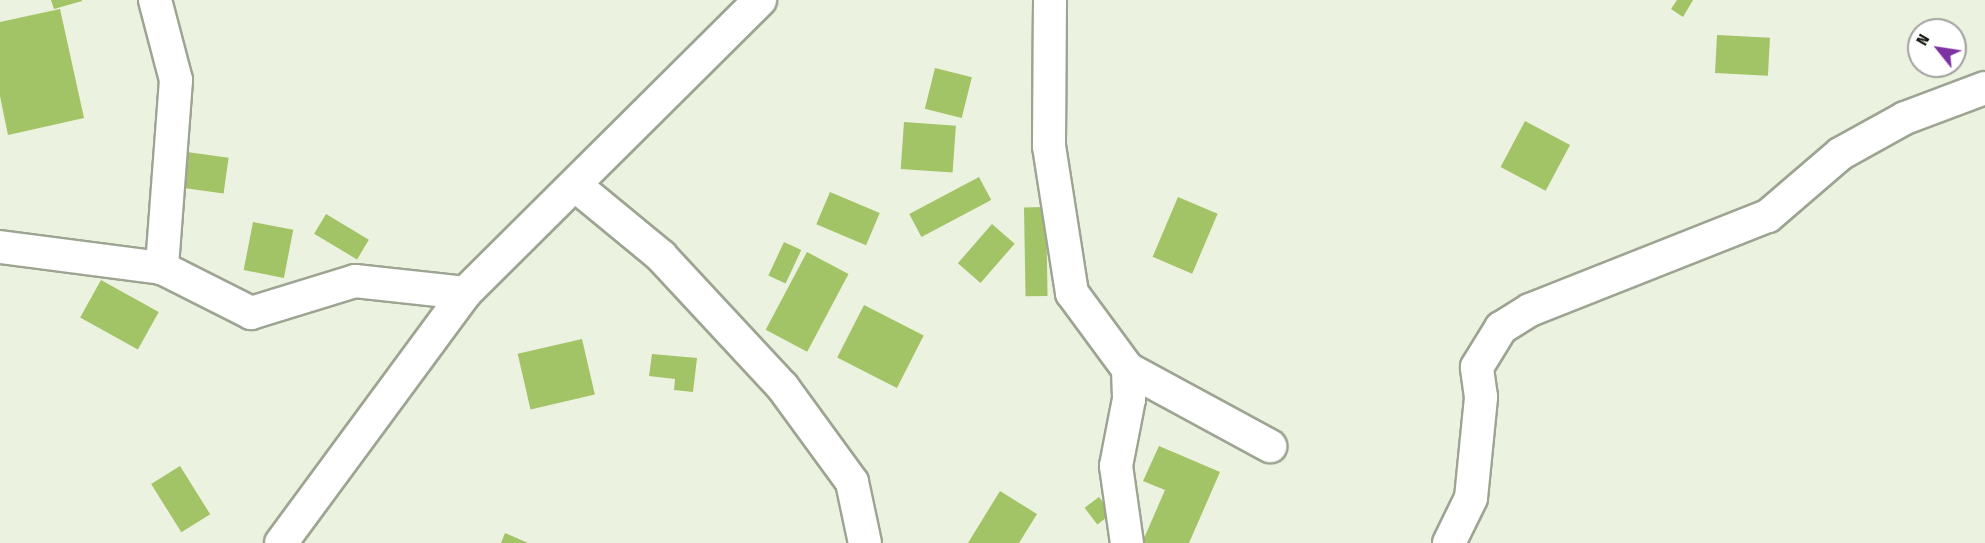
<!DOCTYPE html>
<html>
<head>
<meta charset="utf-8">
<style>
	body { margin:0 }
	#map { position:relative; width:1985px; height:543px; overflow:hidden; background:#ebf2df; font-family:"Fira Sans Condensed",sans-serif }
	div>[style] { position:absolute }
	[style*='--x'] { left:calc(var(--x)*1px); top:calc(var(--y)*1px); width:calc(var(--w)*1px); rotate:calc(var(--a)*1deg) }
	.building>* { inset:0; background:#a2c366; transform-origin:0 0 }
	.roads { filter:drop-shadow(2px 0 #9da492) drop-shadow(-2px 0 #9da492) drop-shadow(0 2px #9da492) drop-shadow(0 -2px #9da492) }
	.minor>* { height:32px; margin:-16px; padding:0 16px; transform-origin:16px; border-radius:16px; background:#fff }
	span { translate:-50% -50%; white-space:nowrap; text-align:center; line-height:1.15; -webkit-text-stroke:6px #fff; paint-order:stroke }
	.north { position:absolute; left:1907px; top:18px; width:60px; height:60px; box-sizing:border-box; background:#fff; border:2px solid #a0a19f; border-radius:50%; rotate:300deg; font-size:16px; font-weight:700; line-height:24px; text-align:center; color:#12150e }
	.north::after { content:''; display:block; margin:auto; width:21px; height:27px; background:#7d32a3; clip-path:polygon(50% 0,100% 100%,50% 72%,0 100%) }
</style>
</head>
<body>
<div id="map">
	<div class="building">
		<div style="clip-path:polygon(51px 0,82px 0,82px 1px,54px 9px)"></div>
		<div style="clip-path:polygon(1677px 0,1693px 0,1683px 17px,1671px 9px)"></div>
		<div style="clip-path:polygon(60px 9px,84px 118px,8px 135px,0 96px,0 22px)"></div>
		<div style="left:1717px;top:35px;width:53px;height:38px;rotate:3deg"></div>
		<div style="left:935px;top:68px;width:38px;height:42px;rotate:14deg"></div>
		<div style="left:1525px;top:121px;width:51px;height:52px;rotate:28deg"></div>
		<div style="left:904px;top:122px;width:52px;height:47px;rotate:4deg"></div>
		<div style="left:187px;top:152px;width:42px;height:36px;rotate:8deg"></div>
		<div style="left:979px;top:177px;width:26px;height:79px;rotate:62deg"></div>
		<div style="left:830px;top:192px;width:54px;height:35px;rotate:23deg"></div>
		<div style="left:1178px;top:197px;width:43px;height:65px;rotate:23deg"></div>
		<div style="left:1046px;top:207px;width:89px;height:22px;rotate:89deg"></div>
		<div style="left:326px;top:214px;width:50px;height:23px;rotate:31deg"></div>
		<div style="left:253px;top:222px;width:41px;height:49px;rotate:11deg"></div>
		<div style="left:992px;top:224px;width:30px;height:52px;rotate:41deg"></div>
		<div style="left:784px;top:242px;width:19px;height:37px;rotate:25deg"></div>
		<div style="left:807px;top:252px;width:47px;height:88px;rotate:28deg"></div>
		<div style="left:101px;top:280px;width:66px;height:43px;rotate:29deg"></div>
		<div style="left:864px;top:305px;width:67px;height:59px;rotate:27deg"></div>
		<div style="left:582px;top:339px;width:57px;height:66px;rotate:77deg"></div>
		<div style="clip-path:polygon(652px 354px,697px 358px,693px 392px,674px 390px,675px 379px,649px 376px)"></div>
		<div style="clip-path:polygon(1159px 446px,1220px 472px,1189px 543px,1142px 543px,1165px 490px,1143px 481px)"></div>
		<div style="left:180px;top:466px;width:57px;height:34px;rotate:58deg"></div>
		<div style="clip-path:polygon(1000px 491px,1037px 514px,1019px 543px,968px 543px)"></div>
		<div style="left:1099px;top:497px;width:21px;height:18px;rotate:53deg"></div>
		<div style="clip-path:polygon(505px 533px,528px 543px,501px 543px)"></div>
	</div>
	<div class="roads">
		<div class="minor">
			<div style="--x:155;--y:0;--w:83;--a:75.3"></div>
			<div style="--x:176;--y:80;--w:189;--a:94.3"></div>
			<div style="--x:1050;--y:0;--w:146;--a:90.4"></div>
			<div style="--x:1049;--y:146;--w:149;--a:81.1"></div>
			<div style="--x:1072;--y:293;--w:94;--a:53.6"></div>
			<div style="--x:1128;--y:369;--w:30;--a:88"></div>
			<div style="--x:1129;--y:399;--w:68;--a:101"></div>
			<div style="--x:1116;--y:466;--w:78;--a:81.9"></div>
			<div style="--x:575;--y:185;--w:112;--a:39.5"></div>
			<div style="--x:661;--y:256;--w:178;--a:47.1"></div>
			<div style="--x:782;--y:386;--w:119;--a:53.9"></div>
			<div style="--x:852;--y:482;--w:62;--a:78"></div>
			<div style="--x:0;--y:247;--w:163;--a:7.4"></div>
			<div style="--x:162;--y:268;--w:100;--a:26.8"></div>
			<div style="--x:251;--y:313;--w:109;--a:-17.1"></div>
			<div style="--x:355;--y:281;--w:111;--a:6.2"></div>
			<div style="--x:1128;--y:369;--w:162;--a:28.5"></div>
			<div style="--x:281;--y:543;--w:310;--a:-53.6"></div>
			<div style="--x:465;--y:293;--w:416;--a:-44.8"></div>
			<div style="--x:1449;--y:543;--w:50;--a:-63.9"></div>
			<div style="--x:1471;--y:498;--w:101;--a:-84.3"></div>
			<div style="--x:1481;--y:397;--w:30;--a:-98"></div>
			<div style="--x:1477;--y:367;--w:46;--a:-58.4"></div>
			<div style="--x:1501;--y:328;--w:34;--a:-32"></div>
			<div style="--x:1530;--y:310;--w:256;--a:-21.6"></div>
			<div style="--x:1768;--y:216;--w:95;--a:-40.7"></div>
			<div style="--x:1840;--y:154;--w:74;--a:-29"></div>
			<div style="--x:1905;--y:118;--w:85;--a:-20.6"></div>
		</div>
	</div>
	<div class="north">N</div>
</div>
</body>
</html>
